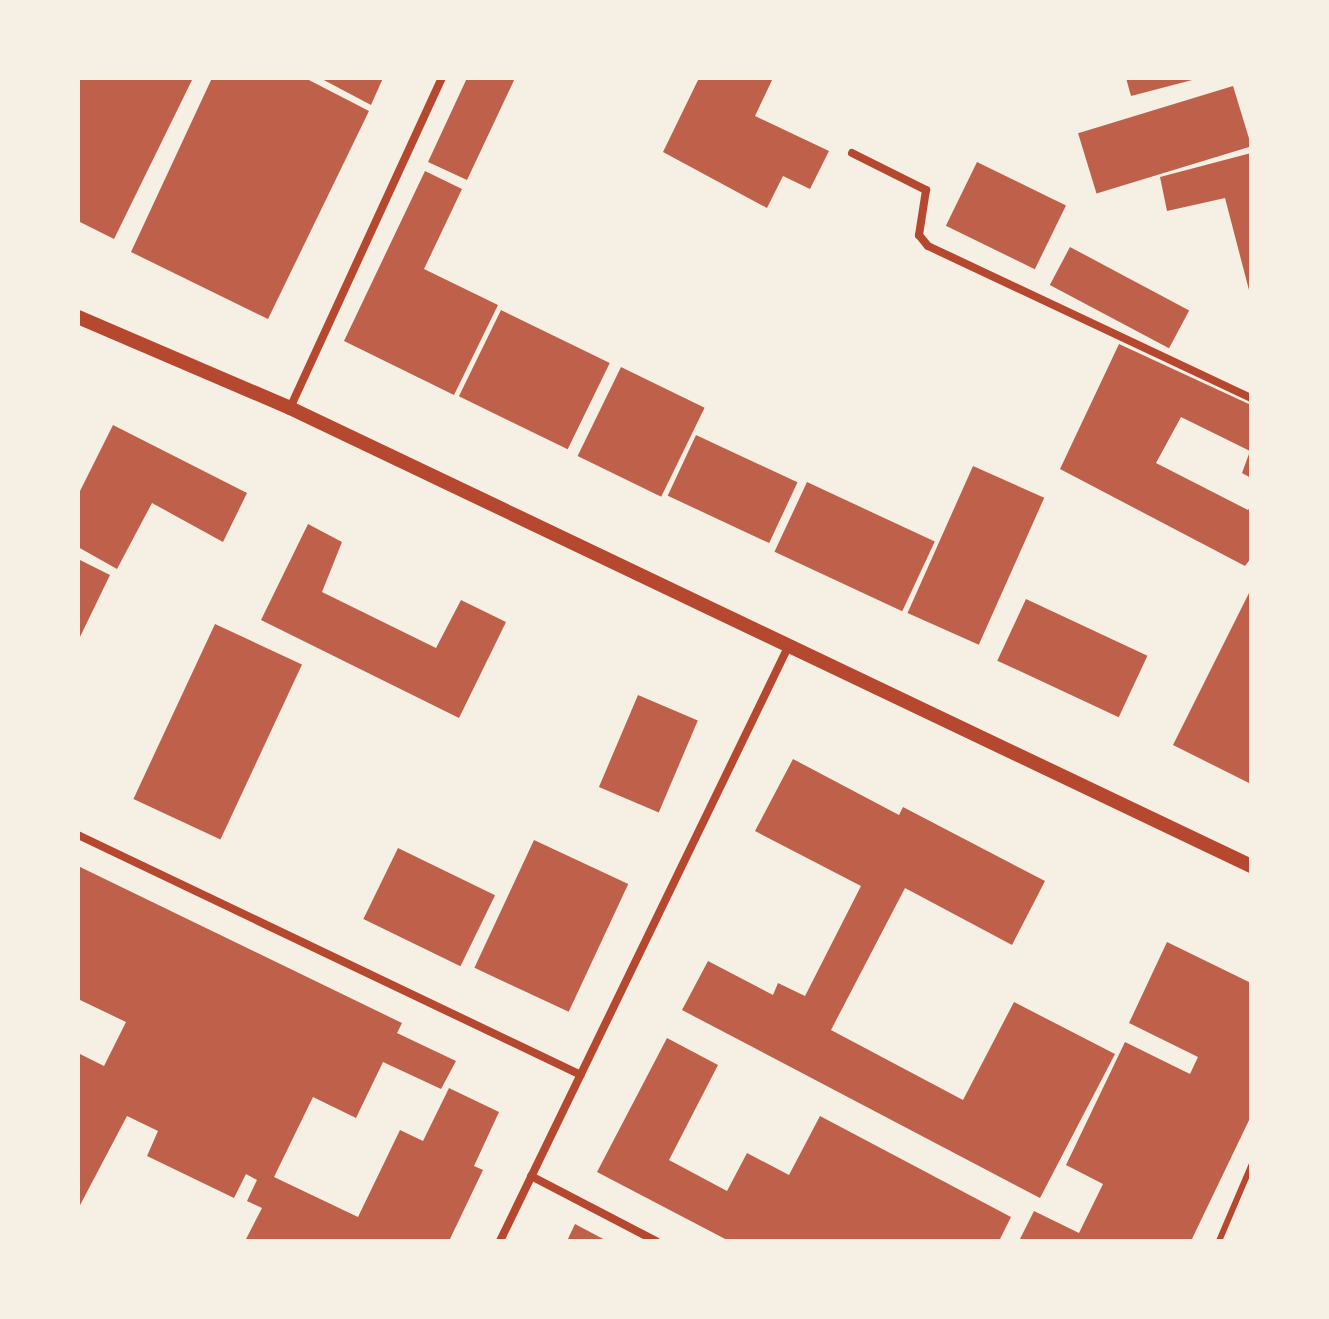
<!DOCTYPE html>
<html>
<head>
<meta charset="utf-8">
<style>
	body { margin:0 }
	#map { position:relative; width:1329px; height:1319px; overflow:hidden; background:#f6efe4; font-family:Mulish,sans-serif }
	div>[style] { position:absolute }
	[style*='--x'] { left:calc(var(--x)*1px); top:calc(var(--y)*1px); width:calc(var(--w)*1px); rotate:calc(var(--a)*1deg) }
	.building>* { inset:0; background:#bf614a; transform-origin:0 0 }
	.service>* { height:6px; margin:-3px; padding:0 3px; transform-origin:3px; border-radius:3px; background:#b5482f }
	.minor>* { height:8px; margin:-4px; padding:0 4px; transform-origin:4px; border-radius:4px; background:#b5482f }
	.tertiary>* { height:14px; margin:-7px; padding:0 7px; transform-origin:7px; border-radius:7px; background:#b5482f }
	span { translate:-50% -50%; white-space:nowrap; text-align:center; line-height:1.15; -webkit-text-stroke:8px #f6efe4; paint-order:stroke }
	.frame { position:absolute; inset:0; border:80px solid #f6efe4; pointer-events:none }
</style>
</head>
<body>
<div id="map">
	<div class="building">
		<div style="clip-path:polygon(78px 78px,193px 78px,114px 239px,78px 221px)"></div>
		<div style="clip-path:polygon(212px 78px,305px 78px,369px 111px,268px 319px,131px 252px)"></div>
		<div style="clip-path:polygon(320px 78px,383px 78px,371px 105px)"></div>
		<div style="clip-path:polygon(467px 78px,515px 78px,467px 180px,428px 162px)"></div>
		<div style="clip-path:polygon(699px 78px,773px 78px,755px 116px,829px 151px,810px 189px,783px 176px,767px 208px,663px 152px)"></div>
		<div style="clip-path:polygon(1126px 78px,1195px 78px,1196px 79px,1131px 96px)"></div>
		<div style="left:1233px;top:86px;width:63px;height:162px;rotate:73deg"></div>
		<div style="clip-path:polygon(1251px 153px,1251px 294px,1250px 294px,1225px 198px,1167px 211px,1160px 177px)"></div>
		<div style="left:977px;top:162px;width:99px;height:71px;rotate:26deg"></div>
		<div style="clip-path:polygon(425px 171px,462px 189px,424px 269px,498px 305px,454px 395px,344px 341px)"></div>
		<div style="left:1070px;top:247px;width:135px;height:43px;rotate:28deg"></div>
		<div style="left:501px;top:310px;width:121px;height:96px;rotate:26deg"></div>
		<div style="clip-path:polygon(1119px 344px,1251px 405px,1251px 478px,1242px 473px,1250px 451px,1181px 417px,1156px 463px,1248px 510px,1251px 506px,1251px 558px,1245px 566px,1060px 469px)"></div>
		<div style="left:621px;top:367px;width:93px;height:99px;rotate:26deg"></div>
		<div style="clip-path:polygon(113px 425px,247px 493px,223px 542px,152px 503px,117px 569px,78px 547px,78px 495px)"></div>
		<div style="left:696px;top:435px;width:112px;height:67px;rotate:25deg"></div>
		<div style="left:973px;top:466px;width:78px;height:161px;rotate:24deg"></div>
		<div style="left:807px;top:482px;width:141px;height:77px;rotate:25deg"></div>
		<div style="clip-path:polygon(308px 524px,342px 542px,322px 592px,436px 648px,461px 600px,506px 622px,459px 718px,261px 620px)"></div>
		<div style="clip-path:polygon(78px 559px,110px 575px,78px 641px)"></div>
		<div style="clip-path:polygon(1251px 589px,1251px 784px,1173px 745px)"></div>
		<div style="left:1026px;top:599px;width:134px;height:68px;rotate:25deg"></div>
		<div style="left:215px;top:624px;width:96px;height:193px;rotate:25deg"></div>
		<div style="left:638px;top:695px;width:65px;height:100px;rotate:23deg"></div>
		<div style="clip-path:polygon(793px 759px,899px 815px,903px 807px,1045px 881px,1012px 945px,905px 888px,831px 1030px,963px 1100px,1014px 1002px,1115px 1054px,1040px 1198px,682px 1010px,708px 961px,773px 995px,778px 983px,805px 996px,861px 886px,755px 831px)"></div>
		<div style="left:534px;top:840px;width:104px;height:141px;rotate:25deg"></div>
		<div style="left:398px;top:848px;width:108px;height:79px;rotate:26deg"></div>
		<div style="clip-path:polygon(78px 866px,402px 1023px,397px 1033px,456px 1061px,441px 1089px,383px 1062px,356px 1118px,313px 1097px,274px 1177px,358px 1217px,400px 1130px,423px 1141px,449px 1088px,499px 1112px,474px 1166px,483px 1170px,449px 1241px,245px 1241px,262px 1208px,247px 1201px,257px 1180px,246px 1174px,234px 1198px,147px 1156px,158px 1131px,127px 1116px,78px 1209px,78px 1053px,104px 1066px,126px 1022px,78px 999px)"></div>
		<div style="clip-path:polygon(1167px 942px,1251px 983px,1251px 1116px,1191px 1241px,1019px 1241px,1034px 1211px,1079px 1233px,1103px 1184px,1066px 1165px,1125px 1042px,1190px 1074px,1198px 1057px,1129px 1023px)"></div>
		<div style="clip-path:polygon(667px 1038px,718px 1065px,669px 1160px,727px 1191px,747px 1153px,789px 1175px,820px 1116px,1011px 1217px,999px 1241px,729px 1241px,597px 1172px)"></div>
		<div style="clip-path:polygon(575px 1224px,607px 1241px,567px 1241px)"></div>
	</div>
	<div class="service">
		<div style="--x:1219;--y:1241;--w:82;--a:-66.9"></div>
	</div>
	<div class="minor">
		<div style="--x:852;--y:153;--w:83;--a:26.6"></div>
		<div style="--x:926;--y:190;--w:46;--a:98.8"></div>
		<div style="--x:919;--y:235;--w:14;--a:51"></div>
		<div style="--x:928;--y:246;--w:357;--a:25.2"></div>
		<div style="--x:290;--y:408;--w:363;--a:-65.3"></div>
		<div style="--x:78;--y:835;--w:557;--a:25.51"></div>
		<div style="--x:531;--y:1176;--w:141;--a:27.5"></div>
		<div style="--x:500;--y:1241;--w:662;--a:-64.13"></div>
	</div>
	<div class="tertiary">
		<div style="--x:78;--y:317;--w:231;--a:23.2"></div>
		<div style="--x:290;--y:408;--w:1065;--a:25.48"></div>
	</div>
	<div class="frame"></div>
</div>
</body>
</html>
